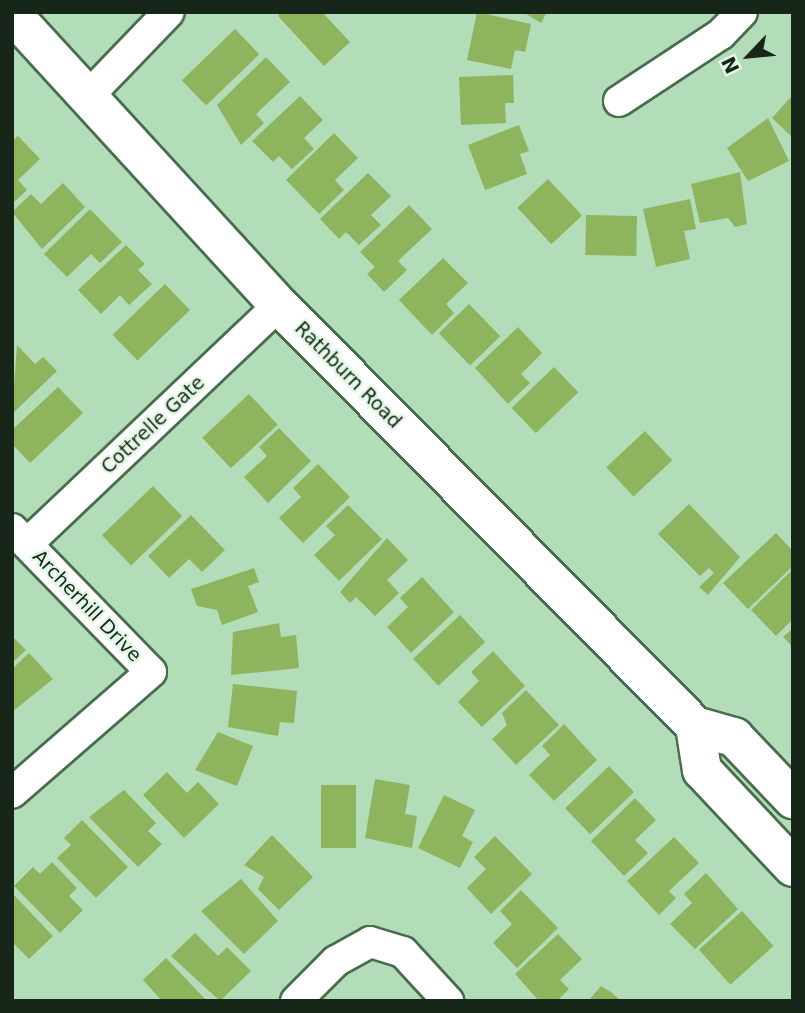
<!DOCTYPE html>
<html>
<head>
<meta charset="utf-8">
<style>
	body { margin:0 }
	#map { position:relative; width:805px; height:1013px; overflow:hidden; background:#b3dcb9; font-family:"DejaVu Sans",sans-serif }
	div>[style] { position:absolute }
	[style*='--x'] { left:calc(var(--x)*1px); top:calc(var(--y)*1px); width:calc(var(--w)*1px); rotate:calc(var(--a)*1deg) }
	.building>* { inset:0; background:#8eb55d; transform-origin:0 0 }
	.roads { filter:drop-shadow(2px 0 #476d4d) drop-shadow(-2px 0 #476d4d) drop-shadow(0 2px #476d4d) drop-shadow(0 -2px #476d4d) }
	.street>* { height:30px; margin:-15px; padding:0 15px; transform-origin:15px; border-radius:15px; background:#fff }
	.secondary>* { height:38px; margin:-19px; padding:0 19px; transform-origin:19px; border-radius:19px; background:#fff }
	span { translate:-50% -50%; white-space:nowrap; text-align:center; line-height:1.15; -webkit-text-stroke:5px #e3f7e5; paint-order:stroke }
	.street-label { font-size:19px; color:#162619 }
	.frame { position:absolute; inset:0; border:14px solid #162619; pointer-events:none }
	.north { position:absolute; left:714px; top:21px; width:70px; height:70px; -webkit-text-stroke:5px #e3f7e5; paint-order:stroke; rotate:244deg; font-size:19px; font-weight:700; line-height:28px; text-align:center; color:#162619 }
	.north::after { content:''; display:block; margin:auto; width:24px; height:32px; background:#162619; clip-path:polygon(50% 0,100% 100%,50% 72%,0 100%) }
</style>
</head>
<body>
<div id="map">
	<div class="building">
		<div style="clip-path:polygon(281px 12px,322px 12px,350px 42px,324px 66px,278px 16px)"></div>
		<div style="clip-path:polygon(477px 12px,531px 24px,525px 52px,515px 50px,511px 69px,467px 60px)"></div>
		<div style="clip-path:polygon(523px 12px,547px 12px,541px 23px)"></div>
		<div style="left:235px;top:29px;width:35px;height:74px;rotate:46deg"></div>
		<div style="clip-path:polygon(266px 57px,290px 82px,256px 114px,264px 123px,241px 145px,217px 105px)"></div>
		<div style="clip-path:polygon(513px 75px,514px 103px,505px 103px,506px 123px,461px 125px,459px 77px)"></div>
		<div style="clip-path:polygon(300px 96px,323px 120px,304px 138px,314px 149px,292px 169px,279px 156px,273px 162px,252px 141px)"></div>
		<div style="clip-path:polygon(790px 98px,793px 99px,793px 138px,772px 118px)"></div>
		<div style="clip-path:polygon(768px 118px,789px 161px,748px 181px,727px 148px)"></div>
		<div style="clip-path:polygon(519px 125px,529px 151px,520px 154px,527px 174px,485px 190px,468px 145px)"></div>
		<div style="clip-path:polygon(334px 133px,358px 158px,335px 180px,344px 190px,319px 214px,286px 180px)"></div>
		<div style="clip-path:polygon(18px 136px,40px 159px,18px 180px,27px 190px,12px 204px,12px 141px)"></div>
		<div style="clip-path:polygon(740px 172px,747px 224px,735px 227px,728px 218px,700px 223px,691px 184px)"></div>
		<div style="clip-path:polygon(368px 173px,391px 196px,371px 215px,381px 225px,359px 245px,346px 232px,339px 239px,320px 219px)"></div>
		<div style="left:548px;top:179px;width:50px;height:42px;rotate:47deg"></div>
		<div style="clip-path:polygon(63px 183px,85px 207px,42px 249px,12px 212px,31px 194px,41px 204px)"></div>
		<div style="clip-path:polygon(690px 199px,696px 229px,684px 231px,690px 259px,656px 267px,643px 209px)"></div>
		<div style="clip-path:polygon(409px 205px,432px 229px,398px 261px,407px 270px,384px 292px,367px 274px,375px 267px,360px 252px)"></div>
		<div style="clip-path:polygon(90px 209px,122px 242px,100px 263px,91px 254px,67px 277px,44px 254px)"></div>
		<div style="left:586px;top:215px;width:51px;height:40px;rotate:1deg"></div>
		<div style="clip-path:polygon(126px 245px,145px 264px,138px 270px,152px 284px,129px 305px,120px 295px,101px 314px,78px 290px)"></div>
		<div style="clip-path:polygon(443px 258px,468px 283px,446px 304px,454px 313px,432px 335px,399px 300px)"></div>
		<div style="left:165px;top:284px;width:36px;height:73px;rotate:46deg"></div>
		<div style="left:469px;top:304px;width:45px;height:42px;rotate:46deg"></div>
		<div style="clip-path:polygon(518px 327px,542px 353px,521px 374px,530px 383px,508px 404px,475px 368px)"></div>
		<div style="clip-path:polygon(17px 345px,35px 364px,43px 357px,57px 371px,12px 414px)"></div>
		<div style="left:554px;top:367px;width:35px;height:59px;rotate:46deg"></div>
		<div style="clip-path:polygon(58px 387px,83px 413px,30px 463px,12px 444px,12px 430px)"></div>
		<div style="left:249px;top:394px;width:42px;height:64px;rotate:47deg"></div>
		<div style="clip-path:polygon(279px 428px,311px 461px,268px 503px,244px 477px,267px 456px,259px 447px)"></div>
		<div style="left:645px;top:431px;width:40px;height:53px;rotate:47deg"></div>
		<div style="clip-path:polygon(318px 464px,350px 497px,303px 543px,279px 518px,301px 497px,293px 488px)"></div>
		<div style="left:153px;top:486px;width:42px;height:71px;rotate:46deg"></div>
		<div style="clip-path:polygon(689px 504px,740px 557px,708px 595px,699px 587px,714px 573px,709px 568px,700px 576px,658px 534px)"></div>
		<div style="clip-path:polygon(348px 505px,382px 539px,339px 581px,314px 555px,335px 535px,326px 526px)"></div>
		<div style="clip-path:polygon(191px 515px,225px 550px,202px 572px,189px 559px,169px 578px,148px 556px)"></div>
		<div style="clip-path:polygon(776px 533px,793px 551px,793px 566px,748px 609px,723px 583px)"></div>
		<div style="clip-path:polygon(387px 538px,408px 560px,387px 580px,399px 593px,375px 616px,356px 597px,350px 603px,340px 592px)"></div>
		<div style="clip-path:polygon(254px 568px,259px 582px,248px 586px,258px 612px,222px 625px,217px 610px,197px 606px,191px 589px)"></div>
		<div style="clip-path:polygon(793px 569px,793px 619px,776px 636px,751px 610px)"></div>
		<div style="clip-path:polygon(422px 577px,454px 612px,411px 653px,387px 627px,408px 607px,400px 598px)"></div>
		<div style="left:460px;top:615px;width:37px;height:64px;rotate:47deg"></div>
		<div style="clip-path:polygon(279px 623px,281px 637px,296px 635px,299px 668px,231px 675px,233px 632px)"></div>
		<div style="clip-path:polygon(793px 628px,793px 647px,783px 637px)"></div>
		<div style="clip-path:polygon(12px 636px,26px 650px,12px 663px)"></div>
		<div style="clip-path:polygon(493px 651px,525px 686px,482px 727px,458px 702px,479px 681px,471px 672px)"></div>
		<div style="clip-path:polygon(29px 653px,53px 679px,12px 712px,12px 669px)"></div>
		<div style="clip-path:polygon(233px 684px,297px 691px,294px 723px,280px 722px,278px 736px,228px 727px)"></div>
		<div style="clip-path:polygon(526px 690px,559px 725px,516px 765px,492px 739px,507px 725px,502px 713px)"></div>
		<div style="clip-path:polygon(564px 724px,597px 760px,554px 801px,529px 775px,550px 755px,542px 746px)"></div>
		<div style="clip-path:polygon(218px 732px,253px 746px,237px 786px,195px 770px)"></div>
		<div style="left:609px;top:766px;width:36px;height:61px;rotate:46deg"></div>
		<div style="clip-path:polygon(167px 772px,187px 793px,198px 782px,219px 804px,184px 838px,143px 795px)"></div>
		<div style="clip-path:polygon(375px 779px,410px 785px,405px 814px,417px 816px,412px 848px,365px 838px)"></div>
		<div style="left:321px;top:785px;width:35px;height:63px"></div>
		<div style="clip-path:polygon(124px 790px,156px 823px,148px 831px,162px 844px,138px 867px,89px 817px)"></div>
		<div style="clip-path:polygon(444px 795px,475px 810px,462px 836px,473px 842px,460px 868px,418px 848px)"></div>
		<div style="clip-path:polygon(635px 798px,656px 820px,635px 840px,648px 853px,624px 876px,591px 841px)"></div>
		<div style="clip-path:polygon(82px 820px,128px 867px,96px 898px,57px 858px,71px 845px,64px 838px)"></div>
		<div style="clip-path:polygon(272px 835px,313px 877px,279px 910px,258px 889px,264px 877px,244px 865px)"></div>
		<div style="clip-path:polygon(495px 836px,532px 874px,491px 914px,467px 888px,486px 869px,474px 857px)"></div>
		<div style="clip-path:polygon(674px 837px,699px 863px,669px 891px,676px 898px,659px 915px,627px 881px)"></div>
		<div style="clip-path:polygon(52px 862px,77px 888px,69px 896px,83px 910px,60px 933px,14px 886px,33px 867px,40px 874px)"></div>
		<div style="clip-path:polygon(706px 873px,738px 909px,695px 949px,670px 924px,692px 903px,684px 894px)"></div>
		<div style="clip-path:polygon(241px 879px,278px 921px,244px 954px,201px 911px)"></div>
		<div style="clip-path:polygon(521px 890px,558px 928px,517px 968px,493px 943px,512px 924px,500px 911px)"></div>
		<div style="clip-path:polygon(12px 893px,53px 936px,29px 959px,12px 942px)"></div>
		<div style="left:742px;top:911px;width:47px;height:58px;rotate:48deg"></div>
		<div style="clip-path:polygon(195px 933px,218px 956px,227px 947px,251px 971px,220px 1001px,171px 956px)"></div>
		<div style="clip-path:polygon(558px 934px,582px 959px,560px 980px,569px 989px,557px 1001px,539px 1001px,515px 974px)"></div>
		<div style="clip-path:polygon(166px 958px,207px 1001px,162px 1001px,143px 980px)"></div>
		<div style="clip-path:polygon(601px 986px,611px 992px,621px 1001px,588px 1001px)"></div>
	</div>
	<div class="roads">
		<div class="street">
			<div style="--x:91;--y:93;--w:112;--a:-46.1"></div>
			<div style="--x:619;--y:101;--w:122;--a:-33.3"></div>
			<div style="--x:721;--y:34;--w:30;--a:-46"></div>
			<div style="--x:12;--y:529;--w:199;--a:45.8"></div>
			<div style="--x:151;--y:672;--w:184;--a:139"></div>
			<div style="--x:27;--y:544;--w:347;--a:-43.5"></div>
			<div style="--x:296;--y:1001;--w:57;--a:-45"></div>
			<div style="--x:336;--y:961;--w:39;--a:-29"></div>
			<div style="--x:370;--y:942;--w:34;--a:17"></div>
			<div style="--x:403;--y:952;--w:67;--a:47.4"></div>
		</div>
		<div class="secondary">
			<div style="--x:12;--y:14;--w:395;--a:47.5"></div>
			<div style="--x:279;--y:305;--w:592;--a:45.34"></div>
			<div style="--x:695;--y:726;--w:41;--a:15.8"></div>
			<div style="--x:734;--y:737;--w:86;--a:46.4"></div>
			<div style="--x:695;--y:726;--w:45;--a:81"></div>
			<div style="--x:702;--y:770;--w:133;--a:46.8"></div>
		</div>
	</div>
	<div class="street-label">
		<span style="left:348px;top:375px;rotate:45deg">Rathburn Road</span>
		<span style="left:153px;top:425px;rotate:-43deg">Cottrelle Gate</span>
		<span style="left:87px;top:606px;rotate:46deg">Archerhill Drive</span>
	</div>
	<div class="frame"></div>
	<div class="north">N</div>
</div>
</body>
</html>
